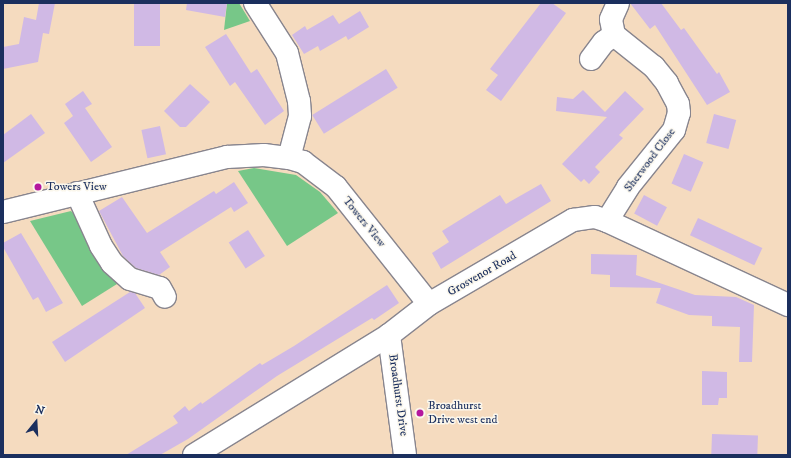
<!DOCTYPE html>
<html>
<head>
<meta charset="utf-8">
<style>
	body { margin:0 }
	#map { position:relative; width:791px; height:458px; overflow:hidden; background:#f5dbbf; font-family:"IM FELL DW Pica",serif }
	div>[style] { position:absolute }
	[style*='--x'] { left:calc(var(--x)*1px); top:calc(var(--y)*1px); width:calc(var(--w)*1px); rotate:calc(var(--a)*1deg) }
	.green>* { inset:0; background:#77c788 }
	.building>* { inset:0; background:#d0b9e5; transform-origin:0 0 }
	.roads { filter:drop-shadow(1px 0 #88858e) drop-shadow(-1px 0 #88858e) drop-shadow(0 1px #88858e) drop-shadow(0 -1px #88858e) }
	.minor>* { height:22px; margin:-11px; padding:0 11px; transform-origin:11px; border-radius:11px; background:#fff }
	.dots>* { width:11px; height:11px; translate:-50% -50%; box-sizing:border-box; border:2px solid #fbf7ec; border-radius:50% }
	span { translate:-50% -50%; white-space:nowrap; text-align:center; line-height:1.15; -webkit-text-stroke:3px #fbf7ec; paint-order:stroke }
	.street-label { font-size:12px; color:#1b2f5e }
	.poi-label { font-size:12px; color:#1b2f5e }
	.left { translate:0 -50%; text-align:left }
	.frame { position:absolute; inset:0; border:4px solid #1b2f5e; pointer-events:none }
	.north { position:absolute; left:16px; top:402px; width:40px; height:40px; -webkit-text-stroke:3px #fbf7ec; paint-order:stroke; rotate:18deg; font-size:11px; font-weight:700; line-height:16px; text-align:center; color:#1b2f5e }
	.north::after { content:''; display:block; margin:auto; width:14px; height:18px; background:#1b2f5e; clip-path:polygon(50% 0,100% 100%,50% 72%,0 100%) }
</style>
</head>
<body>
<div id="map">
	<div class="green">
		<div style="clip-path:polygon(227px 3px,239px 3px,250px 21px,224px 30px)"></div>
		<div style="clip-path:polygon(254px 168px,296px 175px,320px 192px,338px 213px,287px 246px,238px 171px)"></div>
		<div style="clip-path:polygon(71px 211px,84px 224px,117px 284px,82px 306px,30px 221px)"></div>
	</div>
	<div class="building">
		<div style="clip-path:polygon(39px 3px,55px 3px,49px 34px,43px 33px,38px 62px,3px 69px,3px 47px,19px 44px,24px 17px,36px 20px)"></div>
		<div style="left:134px;top:3px;width:26px;height:43px"></div>
		<div style="clip-path:polygon(187px 3px,227px 3px,225px 17px,186px 10px)"></div>
		<div style="clip-path:polygon(541px 3px,552px 3px,566px 13px,501px 101px,486px 90px,498px 75px,490px 69px)"></div>
		<div style="clip-path:polygon(630px 3px,661px 3px,681px 30px,684px 28px,717px 74px,719px 72px,730px 92px,707px 105px,655px 25px,650px 29px)"></div>
		<div style="clip-path:polygon(360px 11px,369px 27px,348px 40px,346px 36px,320px 51px,318px 46px,304px 54px,292px 35px,305px 26px,307px 30px,333px 15px,339px 24px)"></div>
		<div style="clip-path:polygon(226px 34px,251px 73px,257px 69px,284px 111px,265px 125px,235px 82px,230px 86px,205px 47px)"></div>
		<div style="left:386px;top:69px;width:22px;height:87px;rotate:58deg"></div>
		<div style="clip-path:polygon(190px 84px,210px 102px,186px 127px,180px 127px,164px 111px)"></div>
		<div style="clip-path:polygon(583px 90px,605px 112px,625px 91px,644px 109px,619px 135px,623px 138px,595px 167px,600px 172px,589px 184px,584px 179px,581px 182px,562px 164px,607px 117px,556px 111px,557px 97px,573px 99px)"></div>
		<div style="clip-path:polygon(83px 91px,92px 104px,85px 108px,112px 147px,91px 162px,64px 123px,73px 116px,65px 104px)"></div>
		<div style="clip-path:polygon(31px 114px,45px 133px,3px 163px,3px 135px)"></div>
		<div style="left:714px;top:114px;width:23px;height:30px;rotate:15deg"></div>
		<div style="left:160px;top:126px;width:29px;height:19px;rotate:78deg"></div>
		<div style="left:684px;top:154px;width:21px;height:32px;rotate:23deg"></div>
		<div style="clip-path:polygon(234px 182px,248px 203px,234px 212px,231px 207px,160px 252px,170px 267px,159px 275px,136px 268px,123px 256px,99px 211px,122px 197px,147px 233px,214px 191px,216px 194px)"></div>
		<div style="clip-path:polygon(541px 184px,551px 201px,441px 269px,432px 253px,449px 242px,442px 231px,500px 195px,506px 204px)"></div>
		<div style="left:644px;top:195px;width:26px;height:21px;rotate:28deg"></div>
		<div style="left:698px;top:218px;width:71px;height:19px;rotate:25deg"></div>
		<div style="left:248px;top:230px;width:31px;height:23px;rotate:57deg"></div>
		<div style="clip-path:polygon(21px 233px,63px 303px,46px 312px,38px 297px,33px 300px,3px 247px,3px 243px)"></div>
		<div style="clip-path:polygon(591px 254px,637px 255px,636px 275px,695px 295px,736px 297px,754px 305px,752px 362px,739px 362px,740px 327px,712px 326px,712px 316px,689px 315px,656px 303px,661px 288px,610px 287px,610px 275px,591px 274px)"></div>
		<div style="clip-path:polygon(387px 285px,399px 303px,374px 320px,372px 318px,277px 376px,188px 439px,160px 455px,126px 455px,178px 423px,173px 416px,185px 406px,189px 411px,201px 402px,202px 404px,260px 363px,262px 365px,294px 346px)"></div>
		<div style="clip-path:polygon(130px 292px,135px 293px,145px 308px,65px 362px,52px 342px)"></div>
		<div style="clip-path:polygon(702px 371px,727px 372px,727px 398px,719px 398px,718px 405px,702px 405px)"></div>
		<div style="left:712px;top:434px;width:46px;height:21px;rotate:2deg"></div>
	</div>
	<div class="roads">
		<div class="minor">
			<div style="--x:255;--y:3;--w:59;--a:57.4"></div>
			<div style="--x:287;--y:53;--w:49;--a:76"></div>
			<div style="--x:299;--y:101;--w:15;--a:86"></div>
			<div style="--x:300;--y:116;--w:43;--a:104.7"></div>
			<div style="--x:614;--y:35;--w:16;--a:-101"></div>
			<div style="--x:611;--y:19;--w:17;--a:-66"></div>
			<div style="--x:591;--y:59;--w:21;--a:-53"></div>
			<div style="--x:604;--y:42;--w:12;--a:-35"></div>
			<div style="--x:77;--y:193;--w:58;--a:65.6"></div>
			<div style="--x:101;--y:246;--w:20;--a:57"></div>
			<div style="--x:112;--y:263;--w:24;--a:42"></div>
			<div style="--x:130;--y:279;--w:31;--a:17"></div>
			<div style="--x:160;--y:288;--w:10;--a:61"></div>
			<div style="--x:3;--y:212;--w:231;--a:-13.8"></div>
			<div style="--x:227;--y:157;--w:37;--a:-3"></div>
			<div style="--x:264;--y:155;--w:25;--a:7"></div>
			<div style="--x:289;--y:158;--w:15;--a:16"></div>
			<div style="--x:303;--y:162;--w:41;--a:37.1"></div>
			<div style="--x:336;--y:187;--w:149;--a:51.5"></div>
			<div style="--x:607;--y:221;--w:40;--a:-58"></div>
			<div style="--x:628;--y:187;--w:73;--a:-51.1"></div>
			<div style="--x:674;--y:130;--w:18;--a:-74"></div>
			<div style="--x:679;--y:113;--w:9;--a:-96"></div>
			<div style="--x:678;--y:104;--w:24;--a:-118"></div>
			<div style="--x:667;--y:83;--w:21;--a:-129"></div>
			<div style="--x:654;--y:67;--w:51;--a:-141.3"></div>
			<div style="--x:389;--y:335;--w:121;--a:82.4"></div>
			<div style="--x:194;--y:455;--w:229;--a:-31.6"></div>
			<div style="--x:389;--y:335;--w:51;--a:-37.8"></div>
			<div style="--x:429;--y:304;--w:167;--a:-30.3"></div>
			<div style="--x:573;--y:220;--w:22;--a:-8"></div>
			<div style="--x:595;--y:217;--w:13;--a:18"></div>
			<div style="--x:607;--y:221;--w:200;--a:24.9"></div>
		</div>
	</div>
	<div class="dots">
		<div style="left:38px;top:187px;background:#b5179e"></div>
		<div style="left:420px;top:413px;background:#b5179e"></div>
	</div>
	<div class="street-label">
		<span style="left:650px;top:160px;rotate:-53deg">Sherwood Close</span>
		<span style="left:364px;top:222px;rotate:51deg">Towers View</span>
		<span style="left:482px;top:274px;rotate:-30deg">Grosvenor Road</span>
		<span style="left:398px;top:395px;rotate:82deg">Broadhurst Drive</span>
	</div>
	<div class="poi-label">
		<span class="left" style="left:46px;top:187px">Towers View</span>
		<span class="left" style="left:428px;top:413px">Broadhurst<br>Drive west end</span>
	</div>
	<div class="frame"></div>
	<div class="north">N</div>
</div>
</body>
</html>
